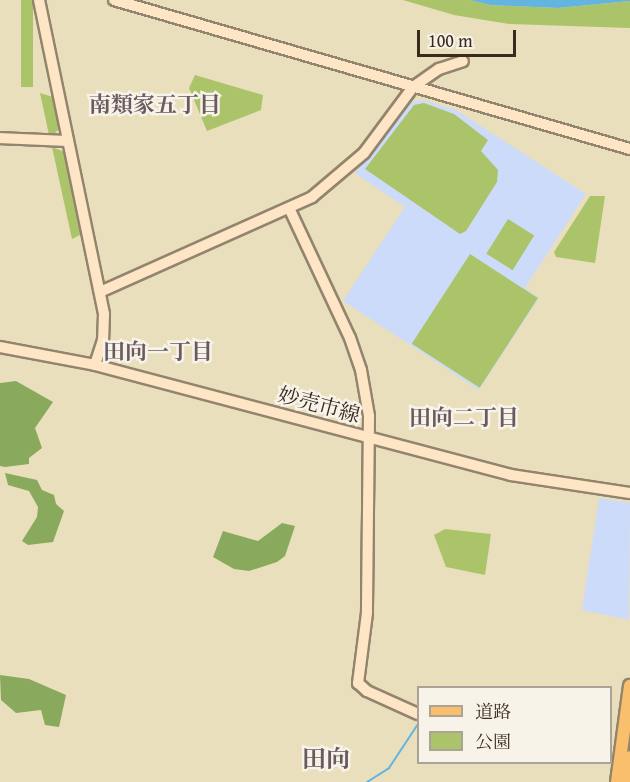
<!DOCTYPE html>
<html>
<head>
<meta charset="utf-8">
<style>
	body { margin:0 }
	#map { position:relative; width:630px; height:782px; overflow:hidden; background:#eadfbc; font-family:"Gentium Book Plus","Noto Serif JP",serif }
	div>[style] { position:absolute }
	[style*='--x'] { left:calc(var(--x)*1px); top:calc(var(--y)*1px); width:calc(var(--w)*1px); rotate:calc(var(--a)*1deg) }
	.built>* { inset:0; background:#ccdbf9 }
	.green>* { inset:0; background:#acc469; transform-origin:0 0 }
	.forest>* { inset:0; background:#89aa5d }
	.water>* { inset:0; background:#63b4de }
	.stream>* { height:2px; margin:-1px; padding:0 1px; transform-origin:1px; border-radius:1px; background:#63b4de }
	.roads { filter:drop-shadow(2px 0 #92846d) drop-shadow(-2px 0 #92846d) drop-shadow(0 2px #92846d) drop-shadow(0 -2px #92846d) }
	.secondary>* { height:10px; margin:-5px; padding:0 5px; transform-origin:5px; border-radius:5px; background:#fde5c5 }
	.primary>* { height:12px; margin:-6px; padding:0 6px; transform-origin:6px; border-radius:6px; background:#f9bf6d }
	span { translate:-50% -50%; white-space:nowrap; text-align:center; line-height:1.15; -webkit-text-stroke:5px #f7f3e8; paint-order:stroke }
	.street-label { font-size:21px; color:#3b2a1e }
	.neighbourhood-label { font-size:22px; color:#6a5a60; font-weight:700 }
	.quarter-label { font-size:24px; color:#6a5a60; font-weight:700 }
	.legend { position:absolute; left:417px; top:686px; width:195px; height:78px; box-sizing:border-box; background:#f7f3e8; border:2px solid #aca397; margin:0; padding:8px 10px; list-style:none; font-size:18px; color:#3b2a1e }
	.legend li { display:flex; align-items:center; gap:12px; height:30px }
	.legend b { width:30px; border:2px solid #aca397 }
	.scale { position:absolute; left:417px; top:30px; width:99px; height:27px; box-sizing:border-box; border:3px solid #3b2a1e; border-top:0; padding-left:8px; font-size:18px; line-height:21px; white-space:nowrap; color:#3b2a1e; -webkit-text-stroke:4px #f7f3e8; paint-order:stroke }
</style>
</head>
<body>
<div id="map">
	<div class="built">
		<div style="clip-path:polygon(423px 100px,456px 110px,586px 194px,525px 288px,539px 298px,479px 390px,343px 301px,405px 207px,355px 173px,412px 102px)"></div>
		<div style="clip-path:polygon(599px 498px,630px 503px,629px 620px,582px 610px)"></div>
	</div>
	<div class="green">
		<div style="left:21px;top:0;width:12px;height:87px"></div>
		<div style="clip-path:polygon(403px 0,470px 0,490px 5px,558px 8px,630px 1px,630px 28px,509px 24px,454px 15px)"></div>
		<div style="clip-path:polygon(195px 75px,263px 95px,261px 110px,207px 131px,189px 88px)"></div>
		<div style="clip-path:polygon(40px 93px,53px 97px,60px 128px,53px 135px,49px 135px)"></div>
		<div style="clip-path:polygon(424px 103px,454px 114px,488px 140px,481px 151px,498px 170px,497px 182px,466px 231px,460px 234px,365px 169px,414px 105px)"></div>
		<div style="clip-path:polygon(52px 147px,65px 152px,82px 234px,72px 239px)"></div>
		<div style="clip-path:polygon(590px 196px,605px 196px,595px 263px,556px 257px,554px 252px)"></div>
		<div style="left:508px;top:219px;width:31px;height:41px;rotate:32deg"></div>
		<div style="left:470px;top:254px;width:81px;height:107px;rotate:33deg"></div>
		<div style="clip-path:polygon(445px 529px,491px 534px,485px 575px,446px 567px,434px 535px)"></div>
	</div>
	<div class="forest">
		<div style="clip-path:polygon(16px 381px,53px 402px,35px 428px,42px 448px,29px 458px,29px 464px,5px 467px,0 466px,0 383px)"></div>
		<div style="clip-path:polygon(5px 473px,37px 480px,42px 490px,54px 495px,56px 504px,64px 511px,53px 542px,28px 545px,22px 541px,37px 517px,38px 507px,29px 491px,8px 485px)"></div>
		<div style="clip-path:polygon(282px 523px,295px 526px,285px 556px,277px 562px,249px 571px,234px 569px,213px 557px,223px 531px,258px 541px)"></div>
		<div style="clip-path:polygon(0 675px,29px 679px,66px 695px,59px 727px,45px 725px,41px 710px,16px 713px,1px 700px)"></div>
	</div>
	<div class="water">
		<div style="clip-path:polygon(470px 0,630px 0,630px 1px,558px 8px,490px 5px)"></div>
	</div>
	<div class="stream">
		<div style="--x:367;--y:782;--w:26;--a:-32"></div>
		<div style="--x:389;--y:768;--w:53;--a:-56.6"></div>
	</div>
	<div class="roads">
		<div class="secondary">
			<div style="--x:39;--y:0;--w:321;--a:78.3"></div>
			<div style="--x:104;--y:314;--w:26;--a:92"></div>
			<div style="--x:103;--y:340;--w:26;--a:108"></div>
			<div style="--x:114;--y:0;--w:537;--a:16.11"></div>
			<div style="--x:0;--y:138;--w:68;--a:2.5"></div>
			<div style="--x:290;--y:210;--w:141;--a:64.9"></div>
			<div style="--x:350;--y:338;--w:34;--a:71"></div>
			<div style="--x:361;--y:370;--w:47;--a:80.1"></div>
			<div style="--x:369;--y:416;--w:197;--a:90.6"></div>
			<div style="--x:367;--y:613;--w:71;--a:97.3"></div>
			<div style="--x:358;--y:683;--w:12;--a:42"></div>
			<div style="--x:367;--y:691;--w:56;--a:24.3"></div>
			<div style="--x:100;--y:292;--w:232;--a:-24.1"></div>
			<div style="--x:312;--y:197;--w:68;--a:-40.2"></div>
			<div style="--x:364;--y:153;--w:82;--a:-53.4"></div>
			<div style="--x:413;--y:87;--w:32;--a:-35"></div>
			<div style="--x:439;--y:69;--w:25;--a:-18"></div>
			<div style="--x:0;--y:347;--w:97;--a:10.7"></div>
			<div style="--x:95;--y:365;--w:430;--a:14.8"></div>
			<div style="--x:511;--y:475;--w:120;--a:8.6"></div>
		</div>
		<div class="primary">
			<div style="--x:617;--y:782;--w:97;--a:-82.3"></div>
			<div style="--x:627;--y:782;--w:25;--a:-83"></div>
		</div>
	</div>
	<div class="street-label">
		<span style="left:319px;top:405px;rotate:15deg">妙売市線</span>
	</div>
	<div class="neighbourhood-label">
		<span style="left:155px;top:105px">南類家五丁目</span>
		<span style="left:158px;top:352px">田向一丁目</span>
		<span style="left:464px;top:418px">田向二丁目</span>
	</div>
	<div class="quarter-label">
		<span style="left:326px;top:759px">田向</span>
	</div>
	<ul class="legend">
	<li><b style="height:8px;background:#f9bf6d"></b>道路</li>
	<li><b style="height:16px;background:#acc469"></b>公園</li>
	</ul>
	<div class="scale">100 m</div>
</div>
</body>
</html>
